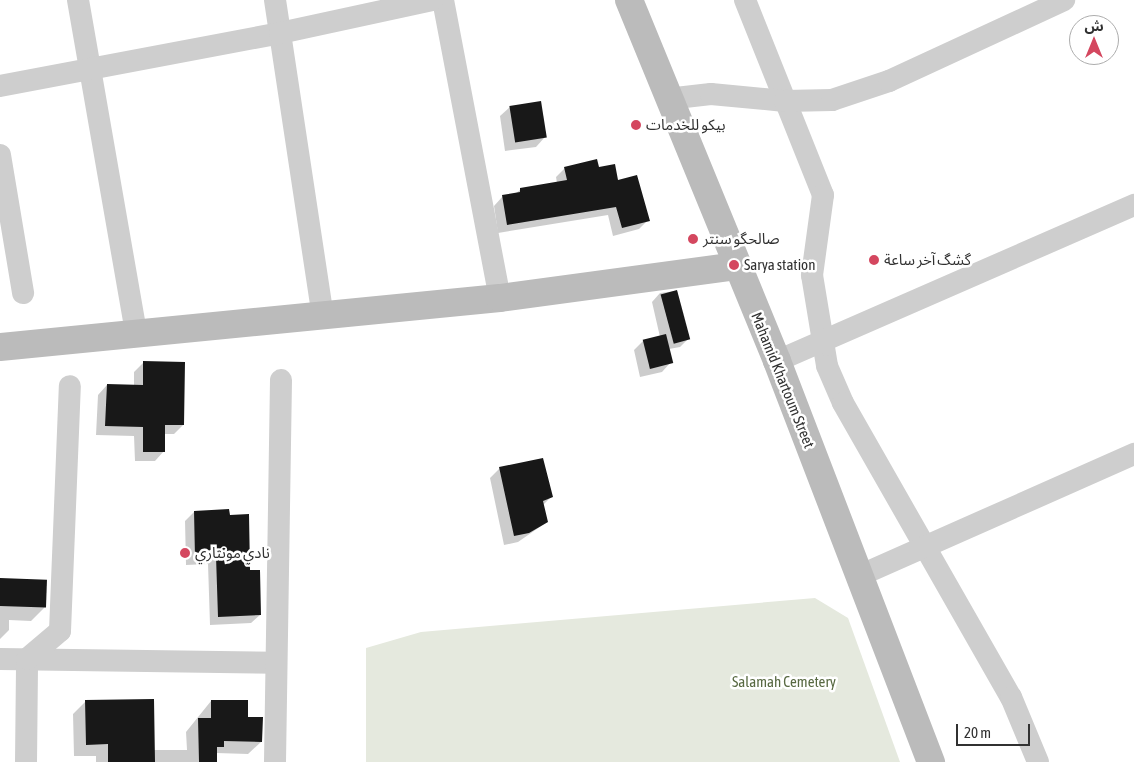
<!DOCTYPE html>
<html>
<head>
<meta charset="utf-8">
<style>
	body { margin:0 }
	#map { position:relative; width:1134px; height:762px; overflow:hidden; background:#fff; font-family:"Asap Condensed","Noto Sans Arabic",sans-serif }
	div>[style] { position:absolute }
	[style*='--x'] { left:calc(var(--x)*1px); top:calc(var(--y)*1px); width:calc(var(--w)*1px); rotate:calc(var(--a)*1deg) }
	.green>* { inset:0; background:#e5e9de }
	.shadow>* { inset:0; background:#0003 }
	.building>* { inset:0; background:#181818; transform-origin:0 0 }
	.street>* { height:22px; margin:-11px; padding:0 11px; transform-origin:11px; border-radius:11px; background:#cecece }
	.secondary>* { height:28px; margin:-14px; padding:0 14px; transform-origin:14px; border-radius:14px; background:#bbb }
	.dots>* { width:14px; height:14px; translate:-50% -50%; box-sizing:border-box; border:2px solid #fff; border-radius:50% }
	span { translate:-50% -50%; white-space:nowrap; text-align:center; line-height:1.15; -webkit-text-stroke:5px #fff; paint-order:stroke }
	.poi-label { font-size:15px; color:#313131 }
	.left { translate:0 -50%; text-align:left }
	.street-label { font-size:15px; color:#313131 }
	.park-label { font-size:15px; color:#586942 }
	.north { position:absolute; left:1069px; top:15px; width:50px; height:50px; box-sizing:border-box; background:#fff; border:1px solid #adadad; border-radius:50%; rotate:0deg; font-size:14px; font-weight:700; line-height:20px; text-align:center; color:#313131 }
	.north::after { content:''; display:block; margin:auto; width:18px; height:22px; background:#d4475f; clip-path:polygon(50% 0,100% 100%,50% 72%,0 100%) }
	.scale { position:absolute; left:956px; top:724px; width:74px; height:22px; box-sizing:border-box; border:2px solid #313131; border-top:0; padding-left:6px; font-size:15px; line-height:18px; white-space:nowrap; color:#313131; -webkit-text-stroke:4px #fff; paint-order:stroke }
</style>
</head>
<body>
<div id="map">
	<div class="green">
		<div style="clip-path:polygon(815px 598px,848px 618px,900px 762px,366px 762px,366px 648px,421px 632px)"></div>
	</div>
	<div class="shadow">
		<div style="clip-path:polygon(510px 107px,545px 137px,536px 147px,505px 151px,500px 116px)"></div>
		<div style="clip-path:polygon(565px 168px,598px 169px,617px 182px,648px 220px,639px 229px,613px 236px,608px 215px,498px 233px,494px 206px,503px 196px,515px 194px,520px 190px,557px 183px,556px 177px)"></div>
		<div style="clip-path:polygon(676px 291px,689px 338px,680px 347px,669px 349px,671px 362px,662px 372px,640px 377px,634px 350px,643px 341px,660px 337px,652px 302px,660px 293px)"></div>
		<div style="clip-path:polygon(143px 363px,183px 425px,174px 434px,164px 434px,164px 451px,155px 461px,135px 461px,134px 436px,96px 435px,98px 395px,107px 385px,134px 386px,134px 372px)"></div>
		<div style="clip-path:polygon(500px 468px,551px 497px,543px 505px,547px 522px,518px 542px,504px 545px,490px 478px)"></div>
		<div style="clip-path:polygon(194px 512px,260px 615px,251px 623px,210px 625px,208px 564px,186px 565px,185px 521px)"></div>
		<div style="clip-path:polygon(0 580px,45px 607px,31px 621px,9px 620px,9px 630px,0 639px)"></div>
		<div style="clip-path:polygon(86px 701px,153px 750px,187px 750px,186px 732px,211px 701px,246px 718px,261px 742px,248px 754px,216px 753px,215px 762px,96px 762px,96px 756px,74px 756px,73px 714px)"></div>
	</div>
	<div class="building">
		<div style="left:541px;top:101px;width:37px;height:32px;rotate:81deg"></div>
		<div style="clip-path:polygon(597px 159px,599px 167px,615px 164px,618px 180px,637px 175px,650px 221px,622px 228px,616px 207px,507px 225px,502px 195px,520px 192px,520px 188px,567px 180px,564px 167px)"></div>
		<div style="left:677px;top:290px;width:51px;height:17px;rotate:75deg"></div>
		<div style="left:666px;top:334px;width:30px;height:24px;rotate:76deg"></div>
		<div style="clip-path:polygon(143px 361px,185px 362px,184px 425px,165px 425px,165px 452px,143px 452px,143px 427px,105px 426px,107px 384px,143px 385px)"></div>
		<div style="clip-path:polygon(543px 458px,553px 497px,543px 501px,548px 522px,529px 533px,514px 536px,499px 467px)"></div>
		<div style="clip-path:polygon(229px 509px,230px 515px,249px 514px,250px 570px,260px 570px,261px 615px,218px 617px,216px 556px,195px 557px,194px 511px)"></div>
		<div style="left:0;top:578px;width:47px;height:28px;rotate:2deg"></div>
		<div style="clip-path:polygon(154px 699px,155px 762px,108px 762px,108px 744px,86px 745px,85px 700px)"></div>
		<div style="clip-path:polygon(211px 700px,248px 700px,248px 717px,263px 717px,262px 742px,224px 741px,224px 747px,217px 747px,217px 762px,199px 762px,198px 718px,211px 718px)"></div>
	</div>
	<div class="street">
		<div style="--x:78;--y:0;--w:337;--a:80.1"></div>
		<div style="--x:275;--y:0;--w:321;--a:81.4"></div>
		<div style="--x:443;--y:0;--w:303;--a:79.2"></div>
		<div style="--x:745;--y:0;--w:210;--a:68.2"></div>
		<div style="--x:823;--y:195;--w:81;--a:97.8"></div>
		<div style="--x:812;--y:275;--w:92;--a:80.6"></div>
		<div style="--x:827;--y:366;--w:40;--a:66.6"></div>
		<div style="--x:843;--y:403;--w:339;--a:60.3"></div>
		<div style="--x:1011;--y:697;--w:70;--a:67.4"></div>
		<div style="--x:0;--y:86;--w:285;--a:-10.7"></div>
		<div style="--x:280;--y:33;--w:156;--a:-12.2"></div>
		<div style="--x:667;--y:99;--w:44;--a:-6.5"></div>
		<div style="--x:711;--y:94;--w:74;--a:5.4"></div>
		<div style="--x:785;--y:101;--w:47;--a:-1.2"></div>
		<div style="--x:832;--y:100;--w:60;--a:-18.4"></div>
		<div style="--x:889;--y:81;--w:193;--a:-24.8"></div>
		<div style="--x:0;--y:155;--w:140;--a:80.5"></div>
		<div style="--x:777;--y:361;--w:390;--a:-23.6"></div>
		<div style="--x:861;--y:575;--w:299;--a:-23.9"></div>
		<div style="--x:0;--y:659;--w:275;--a:0.8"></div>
		<div style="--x:26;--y:762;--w:103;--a:-89.4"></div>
		<div style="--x:27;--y:659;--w:43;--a:-40.3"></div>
		<div style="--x:60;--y:631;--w:245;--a:-87.7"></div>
		<div style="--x:275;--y:762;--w:382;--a:-89.1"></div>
	</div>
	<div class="secondary">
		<div style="--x:629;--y:0;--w:390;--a:67.7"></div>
		<div style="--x:777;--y:361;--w:430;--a:69"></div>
		<div style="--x:0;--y:347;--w:502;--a:-5.6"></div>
		<div style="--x:500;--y:298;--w:238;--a:-7.7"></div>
	</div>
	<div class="dots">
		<div style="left:636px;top:125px;background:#d4475f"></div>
		<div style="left:693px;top:239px;background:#d4475f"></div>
		<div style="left:874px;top:260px;background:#d4475f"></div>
		<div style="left:734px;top:265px;background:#d4475f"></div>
		<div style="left:185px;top:553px;background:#d4475f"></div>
	</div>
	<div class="poi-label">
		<span class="left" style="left:646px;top:125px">بيكو للخدمات</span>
		<span class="left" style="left:703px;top:239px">صالحگو سنتر</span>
		<span class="left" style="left:884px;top:260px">گشگ آخر ساعة</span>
		<span class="left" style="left:744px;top:265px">Sarya station</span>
		<span class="left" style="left:195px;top:553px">نادي مونتاري</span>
	</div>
	<div class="street-label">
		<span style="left:783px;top:380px;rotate:68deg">Mahamid Khartoum Street</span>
	</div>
	<div class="park-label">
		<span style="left:784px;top:682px">Salamah Cemetery</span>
	</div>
	<div class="north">ش</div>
	<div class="scale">20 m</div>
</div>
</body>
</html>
